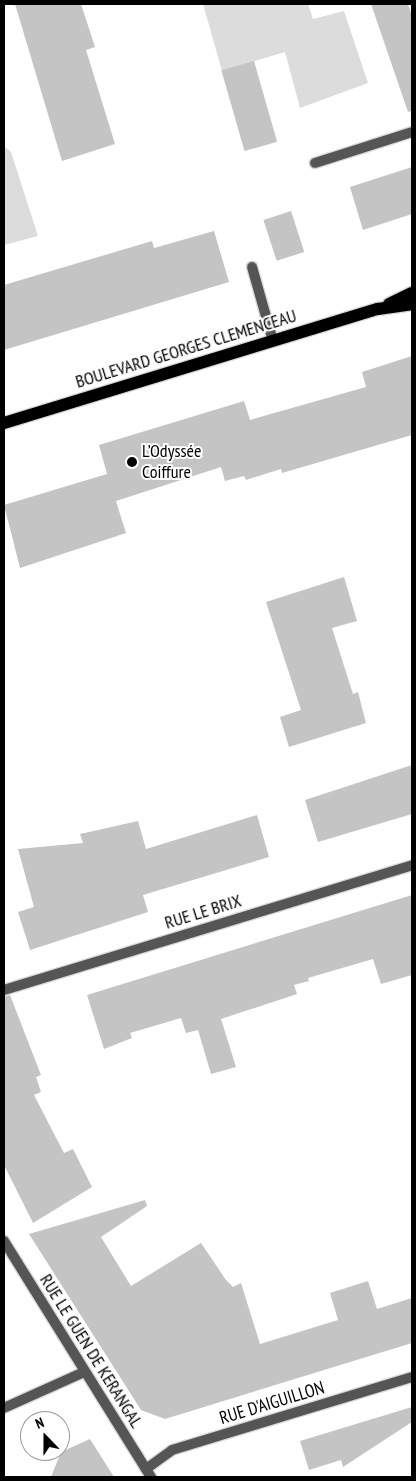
<!DOCTYPE html>
<html>
<head>
<meta charset="utf-8">
<style>
	body { margin:0 }
	#map { position:relative; width:416px; height:1481px; overflow:hidden; background:#fff; font-family:"PT Sans Narrow",sans-serif }
	div>[style] { position:absolute }
	[style*='--x'] { left:calc(var(--x)*1px); top:calc(var(--y)*1px); width:calc(var(--w)*1px); rotate:calc(var(--a)*1deg) }
	.green>* { inset:0; background:#dcdcdc }
	.building>* { inset:0; background:#c4c4c4; transform-origin:0 0 }
	.roads { filter:drop-shadow(1px 0 #dbdbdb) drop-shadow(-1px 0 #dbdbdb) drop-shadow(0 1px #dbdbdb) drop-shadow(0 -1px #dbdbdb) }
	.service>* { height:10px; margin:-5px; padding:0 5px; transform-origin:5px; border-radius:5px; background:#555 }
	.minor>* { height:10px; margin:-5px; padding:0 5px; transform-origin:5px; border-radius:5px; background:#555 }
	.tertiary>* { height:10px; margin:-5px; padding:0 5px; transform-origin:5px; border-radius:5px; background:#555 }
	.primary>* { height:12px; margin:-6px; padding:0 6px; transform-origin:6px; border-radius:6px; background:#000 }
	.dots>* { width:14px; height:14px; translate:-50% -50%; box-sizing:border-box; border:2px solid #fff; border-radius:50% }
	span { translate:-50% -50%; white-space:nowrap; text-align:center; line-height:1.15; -webkit-text-stroke:4px #fff; paint-order:stroke }
	.street-label { font-size:18px; color:#000 }
	.poi-label { font-size:18px; color:#000 }
	.left { translate:0 -50%; text-align:left }
	.frame { position:absolute; inset:0; border:5px solid #000; pointer-events:none }
	.north { position:absolute; left:20px; top:1411px; width:50px; height:50px; box-sizing:border-box; background:#fff; border:1px solid #999; border-radius:50%; rotate:338deg; font-size:14px; font-weight:700; line-height:20px; text-align:center; color:#000 }
	.north::after { content:''; display:block; margin:auto; width:18px; height:22px; background:#000; clip-path:polygon(50% 0,100% 100%,50% 72%,0 100%) }
</style>
</head>
<body>
<div id="map">
	<div class="green">
		<div style="clip-path:polygon(203px 4px,308px 4px,313px 19px,344px 11px,368px 83px,300px 108px,285px 52px,222px 71px)"></div>
		<div style="clip-path:polygon(4px 146px,11px 152px,38px 236px,4px 245px)"></div>
	</div>
	<div class="building">
		<div style="clip-path:polygon(15px 4px,81px 4px,95px 47px,86px 50px,115px 144px,62px 161px)"></div>
		<div style="clip-path:polygon(371px 4px,408px 4px,412px 16px,412px 111px,408px 112px)"></div>
		<div style="left:254px;top:61px;width:84px;height:34px;rotate:74deg"></div>
		<div style="clip-path:polygon(412px 167px,412px 214px,363px 230px,350px 187px)"></div>
		<div style="left:291px;top:211px;width:43px;height:29px;rotate:72deg"></div>
		<div style="clip-path:polygon(214px 231px,229px 282px,4px 350px,4px 285px,152px 241px,154px 248px)"></div>
		<div style="clip-path:polygon(412px 356px,412px 435px,282px 473px,281px 469px,246px 480px,244px 476px,225px 481px,221px 467px,116px 501px,126px 533px,20px 568px,4px 505px,107px 474px,99px 445px,244px 401px,250px 420px,366px 387px,362px 372px)"></div>
		<div style="clip-path:polygon(344px 577px,357px 621px,332px 628px,353px 694px,358px 692px,366px 723px,289px 747px,280px 717px,301px 710px,266px 602px)"></div>
		<div style="clip-path:polygon(412px 765px,412px 814px,318px 842px,305px 800px)"></div>
		<div style="clip-path:polygon(257px 815px,269px 857px,143px 895px,148px 912px,30px 950px,18px 912px,34px 907px,18px 849px,83px 843px,80px 834px,138px 821px,146px 849px)"></div>
		<div style="clip-path:polygon(412px 895px,412px 975px,381px 984px,373px 959px,308px 978px,309px 981px,294px 985px,297px 994px,221px 1019px,236px 1067px,211px 1074px,198px 1030px,186px 1033px,181px 1018px,130px 1033px,132px 1038px,104px 1049px,87px 995px)"></div>
		<div style="clip-path:polygon(10px 995px,41px 1075px,36px 1077px,41px 1092px,34px 1095px,64px 1153px,73px 1149px,92px 1187px,33px 1223px,4px 1165px,4px 997px)"></div>
		<div style="clip-path:polygon(145px 1200px,147px 1206px,101px 1237px,131px 1286px,201px 1243px,226px 1280px,233px 1287px,241px 1283px,260px 1344px,338px 1320px,330px 1293px,368px 1281px,377px 1309px,412px 1298px,412px 1343px,165px 1419px,141px 1410px,29px 1234px)"></div>
		<div style="clip-path:polygon(412px 1407px,412px 1422px,343px 1467px,341px 1460px,309px 1470px,300px 1441px)"></div>
		<div style="clip-path:polygon(90px 1439px,114px 1477px,51px 1477px,61px 1452px)"></div>
	</div>
	<div class="roads">
		<div class="service">
			<div style="--x:252;--y:267;--w:77;--a:74.2"></div>
		</div>
		<div class="minor">
			<div style="--x:315;--y:163;--w:102;--a:-17.7"></div>
			<div style="--x:4;--y:990;--w:427;--a:-17"></div>
			<div style="--x:4;--y:1408;--w:88;--a:-24.2"></div>
			<div style="--x:146;--y:1469;--w:32;--a:-36"></div>
			<div style="--x:172;--y:1450;--w:251;--a:-16.9"></div>
		</div>
		<div class="tertiary">
			<div style="--x:4;--y:1241;--w:278;--a:58.1"></div>
		</div>
		<div class="primary">
			<div style="--x:389;--y:304;--w:25;--a:-26"></div>
			<div style="--x:4;--y:423;--w:391;--a:-17"></div>
			<div style="--x:378;--y:309;--w:34;--a:-8"></div>
		</div>
	</div>
	<div class="dots">
		<div style="left:132px;top:462px;background:#000"></div>
	</div>
	<div class="street-label">
		<span style="left:186px;top:349px;rotate:-17deg">BOULEVARD GEORGES CLEMENCEAU</span>
		<span style="left:203px;top:912px;rotate:-17deg">RUE LE BRIX</span>
		<span style="left:91px;top:1351px;rotate:58deg">RUE LE GUEN DE KERANGAL</span>
		<span style="left:272px;top:1403px;rotate:-17deg">RUE D'AIGUILLON</span>
	</div>
	<div class="poi-label">
		<span class="left" style="left:142px;top:462px">L’Odyssée<br>Coiffure</span>
	</div>
	<div class="frame"></div>
	<div class="north">N</div>
</div>
</body>
</html>
